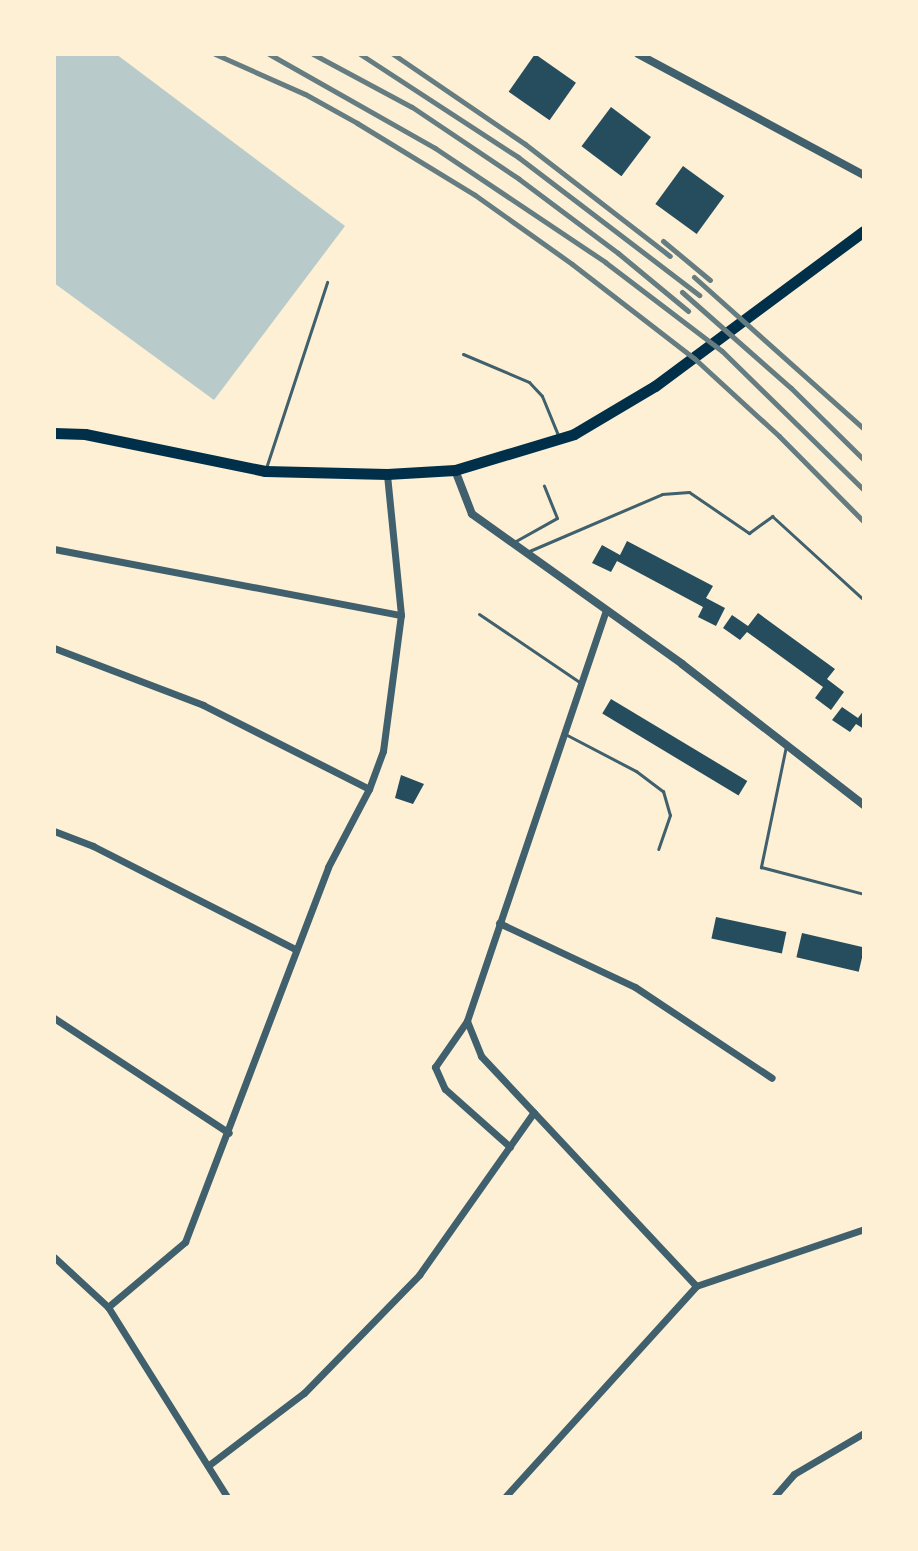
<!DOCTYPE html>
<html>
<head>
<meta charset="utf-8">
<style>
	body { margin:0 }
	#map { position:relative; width:918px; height:1551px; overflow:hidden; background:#fdf0d5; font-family:Raleway,sans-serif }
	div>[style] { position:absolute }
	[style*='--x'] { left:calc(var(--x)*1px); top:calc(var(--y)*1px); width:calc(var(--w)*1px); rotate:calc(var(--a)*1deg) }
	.green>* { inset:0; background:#b9caca }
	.building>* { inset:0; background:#264d5e; transform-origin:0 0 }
	.service>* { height:3px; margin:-1.5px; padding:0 1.5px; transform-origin:1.5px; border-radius:1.5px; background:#3f606c }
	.minor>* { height:7px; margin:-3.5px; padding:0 3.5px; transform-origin:3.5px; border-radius:3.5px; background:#3f606c }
	.tertiary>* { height:8px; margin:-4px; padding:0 4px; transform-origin:4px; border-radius:4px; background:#3f606c }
	.primary>* { height:11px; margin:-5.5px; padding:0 5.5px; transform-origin:5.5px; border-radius:5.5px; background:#003049 }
	.rail>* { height:5px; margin:-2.5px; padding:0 2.5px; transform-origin:2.5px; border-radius:2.5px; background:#657d81 }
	span { translate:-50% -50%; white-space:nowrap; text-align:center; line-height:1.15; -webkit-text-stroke:8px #fdf0d5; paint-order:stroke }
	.frame { position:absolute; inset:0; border:56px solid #fdf0d5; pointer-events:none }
</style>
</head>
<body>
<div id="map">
	<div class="green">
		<div style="clip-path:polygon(54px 54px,116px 54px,345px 226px,214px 400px,54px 283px)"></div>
	</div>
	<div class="building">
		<div style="left:535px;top:54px;width:50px;height:46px;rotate:35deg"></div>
		<div style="left:611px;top:107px;width:50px;height:49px;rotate:37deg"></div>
		<div style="left:683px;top:166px;width:51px;height:47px;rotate:36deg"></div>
		<div style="clip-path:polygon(627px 541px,713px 586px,706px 598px,725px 608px,716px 626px,698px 617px,703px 607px,617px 561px,611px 572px,592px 563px,602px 545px,620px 555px)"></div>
		<div style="clip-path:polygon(758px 613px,835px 669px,827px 679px,844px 692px,831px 710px,815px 698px,823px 687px,747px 632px,740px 640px,723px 628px,732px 615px,748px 626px)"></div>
		<div style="left:611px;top:699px;width:159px;height:17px;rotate:31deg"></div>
		<div style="clip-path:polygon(842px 707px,858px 718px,864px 710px,864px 729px,856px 724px,850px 732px,832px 720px)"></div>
		<div style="clip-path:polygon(401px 775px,424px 784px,413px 804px,395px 798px)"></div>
		<div style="left:716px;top:917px;width:72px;height:22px;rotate:12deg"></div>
		<div style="left:802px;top:933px;width:64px;height:25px;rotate:13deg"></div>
	</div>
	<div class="service">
		<div style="--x:463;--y:354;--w:72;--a:23"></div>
		<div style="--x:529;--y:382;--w:19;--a:47"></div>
		<div style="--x:542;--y:396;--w:42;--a:67.7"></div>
		<div style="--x:266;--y:468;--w:196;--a:-71.8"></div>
		<div style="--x:514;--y:542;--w:49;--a:-29.2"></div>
		<div style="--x:557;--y:518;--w:35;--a:-112"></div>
		<div style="--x:527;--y:552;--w:147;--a:-23.2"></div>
		<div style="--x:662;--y:494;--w:27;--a:-4"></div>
		<div style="--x:689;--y:492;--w:73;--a:34.3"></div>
		<div style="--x:749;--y:533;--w:29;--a:-36"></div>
		<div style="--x:772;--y:516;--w:125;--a:42.4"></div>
		<div style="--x:479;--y:614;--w:123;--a:34.1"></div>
		<div style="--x:567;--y:735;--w:78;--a:27.6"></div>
		<div style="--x:636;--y:771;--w:34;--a:37"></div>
		<div style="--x:663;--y:791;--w:25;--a:74"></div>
		<div style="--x:670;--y:815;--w:36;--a:109"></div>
		<div style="--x:786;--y:746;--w:124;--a:101.7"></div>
		<div style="--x:761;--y:867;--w:106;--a:14.7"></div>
	</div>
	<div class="minor">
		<div style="--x:54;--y:549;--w:353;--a:10.8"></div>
		<div style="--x:606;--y:610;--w:434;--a:108.7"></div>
		<div style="--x:467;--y:1021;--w:38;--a:68"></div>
		<div style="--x:481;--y:1056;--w:315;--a:46.9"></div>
		<div style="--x:54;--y:648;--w:160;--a:20.9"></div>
		<div style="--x:203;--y:705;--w:186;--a:26.8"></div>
		<div style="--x:54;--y:831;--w:42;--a:21"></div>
		<div style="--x:93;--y:846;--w:227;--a:27"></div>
		<div style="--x:499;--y:923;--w:150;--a:25.2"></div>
		<div style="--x:635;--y:987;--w:164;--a:33.6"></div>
		<div style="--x:54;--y:1018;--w:209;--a:33.3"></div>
		<div style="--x:467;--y:1021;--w:56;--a:124.8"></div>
		<div style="--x:435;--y:1067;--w:24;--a:66"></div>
		<div style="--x:445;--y:1089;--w:87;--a:41.7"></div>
		<div style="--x:54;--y:1257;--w:74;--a:42.8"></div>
		<div style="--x:108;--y:1307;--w:224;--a:57.9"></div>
		<div style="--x:108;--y:1307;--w:101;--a:-40.2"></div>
		<div style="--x:185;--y:1242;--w:401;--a:-69.1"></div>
		<div style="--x:328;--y:867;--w:88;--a:-62.3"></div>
		<div style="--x:369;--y:789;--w:40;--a:-69.8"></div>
		<div style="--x:383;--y:751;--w:137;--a:-82.5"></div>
		<div style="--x:401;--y:615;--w:142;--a:-95.7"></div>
		<div style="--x:209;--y:1465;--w:119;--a:-37.2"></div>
		<div style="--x:304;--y:1393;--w:165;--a:-45.7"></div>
		<div style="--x:419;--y:1275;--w:199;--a:-54.8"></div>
		<div style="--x:505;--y:1497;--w:285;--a:-47.8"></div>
		<div style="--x:696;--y:1286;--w:177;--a:-18.7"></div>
		<div style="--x:774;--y:1497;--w:30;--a:-49"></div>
		<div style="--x:794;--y:1474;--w:81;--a:-30.4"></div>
	</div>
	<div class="tertiary">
		<div style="--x:638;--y:54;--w:256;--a:28.2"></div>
		<div style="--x:455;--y:470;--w:47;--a:68.9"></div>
		<div style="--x:472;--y:514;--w:258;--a:35.5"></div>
		<div style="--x:682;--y:664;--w:230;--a:37.8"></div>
	</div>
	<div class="primary">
		<div style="--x:54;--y:433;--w:31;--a:2"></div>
		<div style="--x:85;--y:434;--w:184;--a:11.6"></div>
		<div style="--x:265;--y:471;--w:122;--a:1.4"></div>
		<div style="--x:387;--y:474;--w:68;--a:-3.4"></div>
		<div style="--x:455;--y:470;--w:124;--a:-16.8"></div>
		<div style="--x:574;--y:434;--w:94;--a:-30.7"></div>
		<div style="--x:655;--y:386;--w:260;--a:-36.6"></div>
	</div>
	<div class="rail">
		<div style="--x:215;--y:54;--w:98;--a:24"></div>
		<div style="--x:305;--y:94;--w:60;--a:29.1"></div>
		<div style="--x:357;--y:123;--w:138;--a:31.4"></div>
		<div style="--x:475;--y:195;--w:119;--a:35.4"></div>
		<div style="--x:572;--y:264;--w:155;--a:37.7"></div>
		<div style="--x:695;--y:359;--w:114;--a:42.5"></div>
		<div style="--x:779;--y:436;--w:121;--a:45.3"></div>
		<div style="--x:269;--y:54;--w:191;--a:29.5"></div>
		<div style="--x:435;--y:148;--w:205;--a:33.8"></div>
		<div style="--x:605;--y:262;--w:147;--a:37.3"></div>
		<div style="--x:722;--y:351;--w:199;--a:44.4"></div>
		<div style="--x:313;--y:54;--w:112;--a:28.2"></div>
		<div style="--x:412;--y:107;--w:129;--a:33.9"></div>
		<div style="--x:519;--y:179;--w:124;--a:36.8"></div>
		<div style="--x:618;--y:253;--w:91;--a:39.6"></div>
		<div style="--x:360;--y:54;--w:189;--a:33.1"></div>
		<div style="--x:518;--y:157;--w:228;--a:37.3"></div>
		<div style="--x:393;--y:54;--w:160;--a:34.3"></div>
		<div style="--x:525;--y:144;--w:183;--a:37.7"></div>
		<div style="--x:663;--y:241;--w:61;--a:39.7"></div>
		<div style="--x:694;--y:277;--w:228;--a:41.8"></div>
		<div style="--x:682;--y:292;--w:145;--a:41.4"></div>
		<div style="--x:791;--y:388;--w:103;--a:44.6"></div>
	</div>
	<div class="frame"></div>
</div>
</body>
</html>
